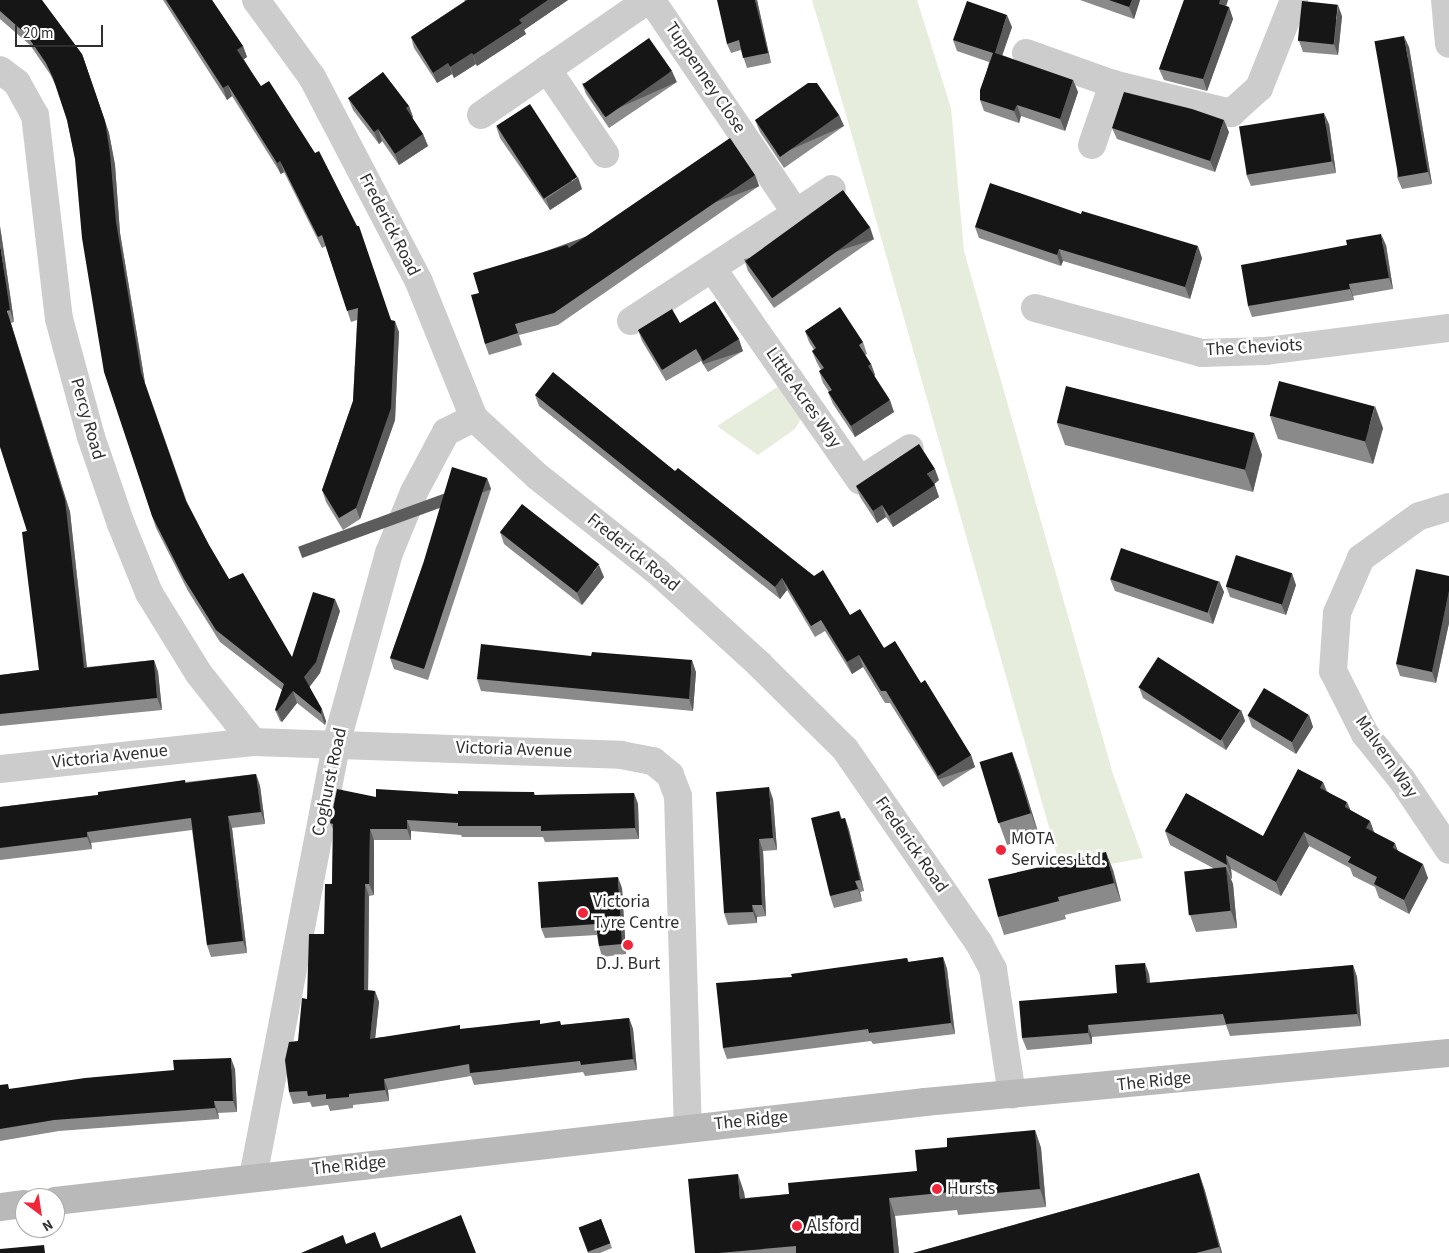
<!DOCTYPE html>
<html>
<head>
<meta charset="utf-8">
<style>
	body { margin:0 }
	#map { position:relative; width:1449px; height:1253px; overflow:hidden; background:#fff; font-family:"Source Sans 3",sans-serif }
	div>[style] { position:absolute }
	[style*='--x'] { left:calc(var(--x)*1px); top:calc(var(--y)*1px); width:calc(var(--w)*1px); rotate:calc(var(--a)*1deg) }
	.green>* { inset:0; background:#e6eddc }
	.street>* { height:28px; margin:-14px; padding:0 14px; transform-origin:14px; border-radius:14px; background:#ccc }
	.secondary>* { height:28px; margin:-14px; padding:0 14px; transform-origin:14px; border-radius:14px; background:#b9b9b9 }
	.wall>* { inset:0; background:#8a8a8a }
	.shaded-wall>* { inset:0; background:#5c5c5c; transform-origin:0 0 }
	.building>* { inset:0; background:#161616; transform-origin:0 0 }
	.dots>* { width:14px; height:14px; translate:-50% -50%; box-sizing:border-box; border:2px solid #fff; border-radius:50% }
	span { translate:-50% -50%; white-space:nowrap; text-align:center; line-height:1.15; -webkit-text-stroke:5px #fff; paint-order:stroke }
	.street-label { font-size:18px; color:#2f2f2f }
	.poi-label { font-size:18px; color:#2f2f2f }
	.left { translate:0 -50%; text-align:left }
	.north { position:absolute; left:15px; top:1188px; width:50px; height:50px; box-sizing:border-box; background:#fff; border:1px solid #acacac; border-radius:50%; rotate:149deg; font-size:14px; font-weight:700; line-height:20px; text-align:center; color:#2f2f2f }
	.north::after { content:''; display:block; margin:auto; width:18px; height:22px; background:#f1263b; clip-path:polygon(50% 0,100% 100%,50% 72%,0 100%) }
	.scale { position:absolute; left:15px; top:25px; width:88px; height:22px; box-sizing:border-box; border:2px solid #2f2f2f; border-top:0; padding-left:6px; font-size:15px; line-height:18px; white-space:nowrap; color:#2f2f2f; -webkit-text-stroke:4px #fff; paint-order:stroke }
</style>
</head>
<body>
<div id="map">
	<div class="green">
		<div style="clip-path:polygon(812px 0,917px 0,951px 108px,964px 251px,1113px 774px,1143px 858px,1062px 873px,847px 118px)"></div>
		<div style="clip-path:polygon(782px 384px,801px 419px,795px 429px,758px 455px,717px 426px)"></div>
	</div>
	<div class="street">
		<div style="--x:256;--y:0;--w:95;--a:54"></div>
		<div style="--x:312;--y:77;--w:231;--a:62.4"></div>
		<div style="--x:419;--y:282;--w:147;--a:68"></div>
		<div style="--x:474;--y:418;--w:86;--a:42.6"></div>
		<div style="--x:537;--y:476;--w:154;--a:38.4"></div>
		<div style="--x:658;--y:572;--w:137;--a:42.3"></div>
		<div style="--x:759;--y:664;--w:121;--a:44.7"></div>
		<div style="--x:845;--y:749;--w:236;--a:55.4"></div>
		<div style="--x:979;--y:943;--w:30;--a:62"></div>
		<div style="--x:993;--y:969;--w:127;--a:81.4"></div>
		<div style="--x:1445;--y:0;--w:44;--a:84.8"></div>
		<div style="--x:1026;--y:53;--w:92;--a:19.6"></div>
		<div style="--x:1113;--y:84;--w:122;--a:13.8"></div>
		<div style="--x:1231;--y:113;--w:38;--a:-42"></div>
		<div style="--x:1259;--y:88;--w:95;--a:-68.3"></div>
		<div style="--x:547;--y:69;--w:103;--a:55.7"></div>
		<div style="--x:0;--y:70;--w:21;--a:37"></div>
		<div style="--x:17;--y:83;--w:37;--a:61"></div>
		<div style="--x:35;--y:115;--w:205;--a:83.3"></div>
		<div style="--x:59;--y:319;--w:122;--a:74.8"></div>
		<div style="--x:91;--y:437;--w:92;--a:71"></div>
		<div style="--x:121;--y:524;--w:74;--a:67.9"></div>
		<div style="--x:149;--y:593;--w:95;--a:58.3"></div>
		<div style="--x:199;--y:674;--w:87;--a:51.5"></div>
		<div style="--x:481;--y:115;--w:203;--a:-34.6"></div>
		<div style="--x:1092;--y:145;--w:65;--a:-71"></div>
		<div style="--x:796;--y:213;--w:43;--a:-33.7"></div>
		<div style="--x:712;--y:268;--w:259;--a:55.1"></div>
		<div style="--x:860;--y:480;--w:59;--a:-32.6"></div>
		<div style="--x:1035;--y:308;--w:173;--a:15.1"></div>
		<div style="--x:1202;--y:353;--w:64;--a:-1.8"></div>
		<div style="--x:1266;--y:351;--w:184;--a:-7.2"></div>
		<div style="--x:631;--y:321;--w:197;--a:-33.2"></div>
		<div style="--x:796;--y:213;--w:258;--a:-124.2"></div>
		<div style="--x:1449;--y:507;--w:31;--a:163"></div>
		<div style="--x:1419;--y:516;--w:72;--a:144.1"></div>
		<div style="--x:1361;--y:558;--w:60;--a:113.6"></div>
		<div style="--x:1337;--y:613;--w:58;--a:93.9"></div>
		<div style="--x:1333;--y:671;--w:71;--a:63.1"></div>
		<div style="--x:1365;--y:734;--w:59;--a:51.2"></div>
		<div style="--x:1402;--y:780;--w:84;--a:56.1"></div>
		<div style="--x:0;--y:769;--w:254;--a:-6.1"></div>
		<div style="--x:253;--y:742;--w:368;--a:2"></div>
		<div style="--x:621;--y:755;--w:33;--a:11"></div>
		<div style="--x:653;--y:761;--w:22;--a:39"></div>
		<div style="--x:670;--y:775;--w:22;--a:69"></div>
		<div style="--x:678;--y:796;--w:331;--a:88.3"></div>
		<div style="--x:253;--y:1177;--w:441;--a:-79.1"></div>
		<div style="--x:336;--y:744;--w:198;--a:-74.5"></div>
		<div style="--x:389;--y:553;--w:66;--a:-67.7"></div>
		<div style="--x:414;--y:492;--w:68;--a:-61.9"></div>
		<div style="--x:446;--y:432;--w:31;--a:-27"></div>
	</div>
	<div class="secondary">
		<div style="--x:55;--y:1201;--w:876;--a:-6.49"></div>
		<div style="--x:925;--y:1102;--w:526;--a:-5.34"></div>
		<div style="--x:0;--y:1207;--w:25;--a:-7"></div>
	</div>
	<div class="wall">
		<div style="clip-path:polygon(0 0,82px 54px,109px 133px,115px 165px,120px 233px,145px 383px,187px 502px,209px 545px,229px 579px,292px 657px,340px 611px,320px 673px,309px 687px,326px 721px,325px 725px,297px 703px,282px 722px,280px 721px,275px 710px,282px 690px,220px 642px,188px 591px,156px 528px,152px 516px,67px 120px,56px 86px,50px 74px,30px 45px,0 19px)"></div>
		<div style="clip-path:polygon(163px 0,212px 0,243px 46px,247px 57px,244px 59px,391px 320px,399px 332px,395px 420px,360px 519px,343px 530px,326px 502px,322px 490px,353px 401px,357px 320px,351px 322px,326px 246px,322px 248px,284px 172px,281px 174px,232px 96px,227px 100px)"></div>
		<div style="clip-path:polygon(464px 0,568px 0,524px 30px,526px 34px,477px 66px,476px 64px,454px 78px,452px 74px,437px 83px,414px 48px,411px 37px,465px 1px)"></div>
		<div style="clip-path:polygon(757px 0,771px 63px,747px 68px,741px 50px,731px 53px,727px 44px)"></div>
		<div style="clip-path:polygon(1080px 0,1140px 0,1134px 19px)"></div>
		<div style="clip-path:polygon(1184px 0,1228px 0,1226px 6px,1229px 7px,1233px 19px,1207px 91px,1164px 80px,1159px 69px)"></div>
		<div style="clip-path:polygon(1342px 16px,1338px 55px,1303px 52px,1299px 41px)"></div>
		<div style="clip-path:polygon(1012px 27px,1002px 55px,1073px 80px,1078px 92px,1065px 131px,1021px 116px,1019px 123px,984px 111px,980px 100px,989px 62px,957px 51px,953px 40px)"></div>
		<div style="clip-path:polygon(1409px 47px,1432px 184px,1402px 189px,1397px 177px)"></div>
		<div style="clip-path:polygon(677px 82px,609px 128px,586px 94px,582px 83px)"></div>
		<div style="clip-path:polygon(348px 98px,409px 106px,413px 117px,412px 118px,423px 134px,428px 146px,399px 165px,382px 141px,379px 144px,353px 110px)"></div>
		<div style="clip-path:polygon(839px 115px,844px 126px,784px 168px,760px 132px,755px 120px)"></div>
		<div style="clip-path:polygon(1329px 124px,1336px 173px,1251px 186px,1246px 174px)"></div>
		<div style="clip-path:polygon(496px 126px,582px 189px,550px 210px,500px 138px)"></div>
		<div style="clip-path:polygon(1112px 128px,1229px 132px,1215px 172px,1117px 139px)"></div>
		<div style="clip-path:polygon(755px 175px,759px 186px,558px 325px,519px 335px,522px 345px,489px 355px,485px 344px,479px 293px,569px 248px)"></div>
		<div style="clip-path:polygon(0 226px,14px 322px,11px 323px,70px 512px,87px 667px,154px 660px,158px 672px,162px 710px,0 726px,0 675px,39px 670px)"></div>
		<div style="clip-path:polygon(975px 227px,1202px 258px,1190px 299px,1063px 261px,1061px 266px,979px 238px)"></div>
		<div style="clip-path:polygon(874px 239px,774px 308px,748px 271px,744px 259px)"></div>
		<div style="clip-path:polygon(1386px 245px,1393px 289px,1353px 296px,1354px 300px,1252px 317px,1248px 306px)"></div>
		<div style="clip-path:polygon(680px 323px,743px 351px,708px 372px,701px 361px,666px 381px,642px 341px,638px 330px)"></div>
		<div style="clip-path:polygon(805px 331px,863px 342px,867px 354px,865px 355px,871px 364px,875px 375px,874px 376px,894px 412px,855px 437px,833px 404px,828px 392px,829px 392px,823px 383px,819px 371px,821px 370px,817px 363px,812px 351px,814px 350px,809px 342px)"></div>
		<div style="clip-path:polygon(535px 395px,675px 471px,814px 576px,850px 615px,921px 683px,971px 755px,975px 767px,943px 787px,890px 703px,885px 703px,863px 667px,852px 674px,825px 631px,815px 637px,787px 590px,780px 599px,539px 406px)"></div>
		<div style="clip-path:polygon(1270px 416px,1383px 428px,1373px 464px,1278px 439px)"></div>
		<div style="clip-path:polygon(1057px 423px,1254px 433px,1262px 455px,1253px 492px,1065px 445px)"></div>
		<div style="clip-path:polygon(487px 478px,491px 489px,428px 680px,394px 669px,390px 658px,423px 564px)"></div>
		<div style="clip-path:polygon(939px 480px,934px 484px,939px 497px,893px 527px,886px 517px,877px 523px,860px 497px,856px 486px)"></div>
		<div style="clip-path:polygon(500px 532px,604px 577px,582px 605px,504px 544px)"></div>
		<div style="clip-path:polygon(1449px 576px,1449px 623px,1436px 683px,1400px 676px,1396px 664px)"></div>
		<div style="clip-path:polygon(1110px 579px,1219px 581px,1224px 592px,1213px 624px,1115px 591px)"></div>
		<div style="clip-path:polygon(1296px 585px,1286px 615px,1230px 597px,1226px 586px)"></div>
		<div style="clip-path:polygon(591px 656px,696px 672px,693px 711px,481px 691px,477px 679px)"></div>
		<div style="clip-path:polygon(1139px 687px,1241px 710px,1245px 721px,1226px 750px,1143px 698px)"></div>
		<div style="clip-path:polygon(1309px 715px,1313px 727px,1296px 754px,1252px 727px,1248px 716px)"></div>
		<div style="clip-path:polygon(1012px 752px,1020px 774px,1039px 835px,1007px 845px,999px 823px)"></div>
		<div style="clip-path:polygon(256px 774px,260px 786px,265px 824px,232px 828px,247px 953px,211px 957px,207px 945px,192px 830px,91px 843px,92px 849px,0 860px,0 807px,98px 795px,185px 780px,186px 782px)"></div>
		<div style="clip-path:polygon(1323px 782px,1327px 791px,1350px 810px,1370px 821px,1374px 832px,1398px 851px,1428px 878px,1409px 914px,1379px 898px,1375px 887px,1353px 876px,1350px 868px,1309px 846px,1281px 896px,1231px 869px,1232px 879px,1230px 878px,1233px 884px,1237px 928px,1196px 932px,1190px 915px,1213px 868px,1170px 845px,1165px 831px,1263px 836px)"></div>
		<div style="clip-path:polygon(534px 792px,535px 795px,634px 793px,638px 804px,639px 839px,545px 842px,543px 837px,462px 837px,461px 835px,411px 831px,411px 840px,374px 840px,374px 895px,369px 896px,368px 990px,375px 991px,379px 1002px,375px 1038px,461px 1029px,541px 1024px,562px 1025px,629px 1018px,633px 1029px,637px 1070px,585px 1076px,583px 1072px,474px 1085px,471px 1076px,388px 1090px,389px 1101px,353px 1105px,353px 1108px,330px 1111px,328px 1105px,312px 1107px,310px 1102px,293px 1104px,289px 1092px,307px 999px,324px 934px,332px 884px,333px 829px,330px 823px,376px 797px,458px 794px)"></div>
		<div style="clip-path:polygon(773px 799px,777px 850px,763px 851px,766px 916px,757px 917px,757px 923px,728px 925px,724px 913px)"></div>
		<div style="clip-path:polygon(839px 811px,842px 819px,845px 818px,849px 830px,864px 891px,860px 892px,862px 901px,834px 908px,830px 896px)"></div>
		<div style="clip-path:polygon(1113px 870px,1121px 901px,1065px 915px,1066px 919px,1004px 935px,998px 917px)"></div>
		<div style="clip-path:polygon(622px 888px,626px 954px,602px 957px,599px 946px,597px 935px,545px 938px,541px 928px)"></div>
		<div style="clip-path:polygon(943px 957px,947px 969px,955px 1034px,873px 1044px,871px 1041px,727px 1059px,723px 1048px,792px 977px,907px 958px,909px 962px)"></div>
		<div style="clip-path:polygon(1353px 965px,1357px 977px,1361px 1026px,1230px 1036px,1226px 1025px,1092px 1037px,1092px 1044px,1027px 1050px,1022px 1038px,1117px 993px,1149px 974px,1150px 983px)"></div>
		<div style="clip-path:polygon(235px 1069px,237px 1112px,218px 1113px,219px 1119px,59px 1131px,0 1141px,0 1085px,10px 1089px)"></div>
		<div style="clip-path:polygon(1035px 1130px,1041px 1148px,1046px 1207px,958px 1215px,957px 1210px,895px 1216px,899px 1253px,695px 1253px,744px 1192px,745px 1198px,789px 1194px,917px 1171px,947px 1147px)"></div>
		<div style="clip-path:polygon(1199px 1173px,1205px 1191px,1222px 1253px,913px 1253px)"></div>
		<div style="clip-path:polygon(601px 1219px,612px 1248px,600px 1253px,588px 1253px,579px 1228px)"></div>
	</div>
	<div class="shaded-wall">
		<div style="clip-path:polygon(548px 0,568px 0,524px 30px,526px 34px,477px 66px,473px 55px,519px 20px)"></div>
		<div style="clip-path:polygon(755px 0,757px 0,771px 63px,768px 53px)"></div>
		<div style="clip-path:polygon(1132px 0,1140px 0,1134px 19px,1129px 7px)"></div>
		<div style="clip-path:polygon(1220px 0,1228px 0,1223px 15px,1219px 4px)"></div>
		<div style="clip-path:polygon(1338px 5px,1342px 16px,1338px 55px,1334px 44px)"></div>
		<div style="clip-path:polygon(1229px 7px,1233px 19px,1207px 91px,1203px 79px)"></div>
		<div style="clip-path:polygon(1007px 15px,1012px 27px,999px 65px,995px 53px)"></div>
		<div style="clip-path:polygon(1404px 36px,1409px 47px,1432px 184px,1428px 172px)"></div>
		<div style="clip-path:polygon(243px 46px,247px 57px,241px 61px,237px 50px)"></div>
		<div style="clip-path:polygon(472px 53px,476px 64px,454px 78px,450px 67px)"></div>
		<div style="clip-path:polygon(82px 54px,109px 133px,115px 165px,120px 233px,145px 383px,141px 372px)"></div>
		<div style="clip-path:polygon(448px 63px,452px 74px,437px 83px,433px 73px)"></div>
		<div style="left:672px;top:71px;width:12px;height:81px;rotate:66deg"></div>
		<div style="clip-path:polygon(1073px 80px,1078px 92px,1065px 131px,1060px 119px)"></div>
		<div style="clip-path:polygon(228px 85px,232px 96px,227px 100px,223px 88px)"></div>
		<div style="clip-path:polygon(1017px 105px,1021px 116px,1019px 123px,1014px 111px)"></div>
		<div style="clip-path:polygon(409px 106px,413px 117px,410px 120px,406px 108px)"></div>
		<div style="clip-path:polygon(1324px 113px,1329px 124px,1336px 173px,1332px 161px)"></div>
		<div style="left:839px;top:115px;width:12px;height:72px;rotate:66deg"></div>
		<div style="clip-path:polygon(1224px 120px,1229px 132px,1215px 172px,1210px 161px)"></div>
		<div style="clip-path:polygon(378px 129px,382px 141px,379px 144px,374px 132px)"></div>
		<div style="clip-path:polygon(423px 134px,428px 146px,399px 165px,395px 154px)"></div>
		<div style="left:280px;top:161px;width:12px;height:4px;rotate:70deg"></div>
		<div style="left:755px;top:175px;width:12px;height:244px;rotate:70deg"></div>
		<div style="clip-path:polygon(578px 177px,582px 189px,550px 210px,546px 199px)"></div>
		<div style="clip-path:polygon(0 226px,14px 322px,10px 310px,0 244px)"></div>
		<div style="left:870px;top:227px;width:13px;height:121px;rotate:72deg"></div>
		<div style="clip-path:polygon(1381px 234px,1386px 245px,1393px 289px,1389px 278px)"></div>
		<div style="clip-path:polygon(1198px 246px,1202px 258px,1190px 299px,1185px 287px)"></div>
		<div style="clip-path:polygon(1059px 249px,1063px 261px,1061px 266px,1057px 255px)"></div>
		<div style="clip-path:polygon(1349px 284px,1353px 296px,1354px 300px,1350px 289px)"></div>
		<div style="clip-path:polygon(7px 311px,70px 512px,88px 679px,84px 668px)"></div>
		<div style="clip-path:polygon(395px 321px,399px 332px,395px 420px,360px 519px,356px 508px,394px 329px)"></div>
		<div style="left:739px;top:339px;width:13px;height:42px;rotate:72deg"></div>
		<div style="clip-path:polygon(871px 364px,875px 375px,872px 378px,868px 366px)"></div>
		<div style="clip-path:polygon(890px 400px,894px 412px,855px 437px,851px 426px)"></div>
		<div style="clip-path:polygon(1375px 406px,1383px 428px,1373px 464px,1365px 442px)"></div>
		<div style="clip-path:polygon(1254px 433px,1262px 455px,1253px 492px,1245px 470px)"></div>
		<div style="clip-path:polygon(935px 469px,939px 480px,932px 486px,927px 474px)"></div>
		<div style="left:487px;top:478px;width:12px;height:201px;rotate:70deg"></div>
		<div style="clip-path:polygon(935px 485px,939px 497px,893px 527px,889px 516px)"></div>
		<div style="clip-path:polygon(882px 505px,886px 517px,877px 523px,873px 511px)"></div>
		<div style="clip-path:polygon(599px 565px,604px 577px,582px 605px,577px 593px)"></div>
		<div style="clip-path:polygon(1292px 573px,1296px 585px,1286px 615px,1281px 604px)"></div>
		<div style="clip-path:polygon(782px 578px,787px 590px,780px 599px,775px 587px)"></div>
		<div style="clip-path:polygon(1219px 581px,1224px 592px,1213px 624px,1209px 612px)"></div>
		<div style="clip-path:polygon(1449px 591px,1449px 623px,1436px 683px,1432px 672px)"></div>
		<div style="clip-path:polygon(335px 599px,340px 611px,320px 673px,308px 689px,304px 677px)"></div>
		<div style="clip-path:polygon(859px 655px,863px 667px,852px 674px,847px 662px)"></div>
		<div style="clip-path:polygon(154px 660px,158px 672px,162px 710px,157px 698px)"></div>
		<div style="clip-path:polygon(692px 660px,696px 672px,693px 711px,689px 699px)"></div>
		<div style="clip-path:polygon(293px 691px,297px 703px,282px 722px,277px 711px)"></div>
		<div style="clip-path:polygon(322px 709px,326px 721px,325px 725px,321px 714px)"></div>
		<div style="clip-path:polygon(1241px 710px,1245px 721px,1226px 750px,1222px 739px)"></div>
		<div style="clip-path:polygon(1309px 715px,1313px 727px,1296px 754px,1292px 743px)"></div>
		<div style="clip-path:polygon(1012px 752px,1020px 774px,1039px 835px,1031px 813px)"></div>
		<div style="left:971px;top:755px;width:13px;height:39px;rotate:72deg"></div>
		<div style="clip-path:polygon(256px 774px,260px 786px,265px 824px,261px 812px)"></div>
		<div style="clip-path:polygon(1323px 782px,1328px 796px,1320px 788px)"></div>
		<div style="clip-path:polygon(769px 787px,773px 799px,777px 850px,773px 838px)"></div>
		<div style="clip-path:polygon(634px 793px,638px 804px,639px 839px,635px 828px)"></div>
		<div style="clip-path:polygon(1347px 802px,1353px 816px,1345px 807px)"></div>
		<div style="clip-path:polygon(228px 816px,232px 828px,247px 953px,243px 941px)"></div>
		<div style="clip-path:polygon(845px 818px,849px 830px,864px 891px,860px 880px)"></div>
		<div style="clip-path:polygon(407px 820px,411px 831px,411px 840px,407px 829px)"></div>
		<div style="clip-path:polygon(1370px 821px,1375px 835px,1366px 828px)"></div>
		<div style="clip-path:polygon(370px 829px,374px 840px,374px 895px,369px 884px)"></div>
		<div style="clip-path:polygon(87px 832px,91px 843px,92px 849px,87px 837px)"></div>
		<div style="clip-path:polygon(1304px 832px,1309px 846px,1281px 896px,1276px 882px)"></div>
		<div style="clip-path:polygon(759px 839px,763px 851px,766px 916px,762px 905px)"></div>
		<div style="clip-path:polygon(1395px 843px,1400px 857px,1393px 848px)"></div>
		<div style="clip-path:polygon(1106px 852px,1113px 870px,1121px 901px,1114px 883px)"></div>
		<div style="clip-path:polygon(1226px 855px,1231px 869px,1232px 879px,1227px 865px)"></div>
		<div style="clip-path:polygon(1423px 864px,1428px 878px,1409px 914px,1404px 900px)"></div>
		<div style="clip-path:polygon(1226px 867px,1233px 884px,1237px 928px,1231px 911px)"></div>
		<div style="clip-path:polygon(618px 877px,622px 888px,626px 954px,622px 944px)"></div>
		<div style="clip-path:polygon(855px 881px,860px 892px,862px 901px,858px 889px)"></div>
		<div style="clip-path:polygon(365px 884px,369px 896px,368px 1001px,364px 990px)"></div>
		<div style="clip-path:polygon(752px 905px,757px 917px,757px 923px,753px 912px)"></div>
		<div style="clip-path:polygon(943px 957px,947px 969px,955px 1034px,951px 1023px)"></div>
		<div style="clip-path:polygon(1145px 963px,1149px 974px,1151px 995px,1147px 983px)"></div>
		<div style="clip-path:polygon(1353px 965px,1357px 977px,1361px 1026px,1357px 1014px)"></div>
		<div style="clip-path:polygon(375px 991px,379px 1002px,374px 1050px,370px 1039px)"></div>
		<div style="clip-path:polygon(629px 1018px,633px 1029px,637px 1070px,633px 1059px)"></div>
		<div style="clip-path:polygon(1088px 1025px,1092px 1037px,1092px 1044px,1088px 1033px)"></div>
		<div style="clip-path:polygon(231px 1058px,235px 1069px,237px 1112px,233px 1101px)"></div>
		<div style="clip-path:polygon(384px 1079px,388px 1090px,389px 1101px,385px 1090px)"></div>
		<div style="clip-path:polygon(214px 1101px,218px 1113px,219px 1119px,215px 1108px)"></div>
		<div style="clip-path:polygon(1035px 1130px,1041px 1148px,1046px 1207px,1040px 1189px)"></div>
		<div style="clip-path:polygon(1199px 1173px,1205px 1191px,1222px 1253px,1221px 1253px,1219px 1247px)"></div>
		<div style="clip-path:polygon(738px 1174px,744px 1192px,747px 1216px,740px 1199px)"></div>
		<div style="clip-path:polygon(889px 1198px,895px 1216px,899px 1253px,894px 1253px)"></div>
	</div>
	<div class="building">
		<div style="clip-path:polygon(0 0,42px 0,82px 54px,105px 121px,110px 154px,116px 222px,141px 372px,186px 501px,209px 545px,229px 579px,243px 573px,292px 657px,313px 592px,335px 599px,316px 662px,304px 677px,322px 709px,321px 714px,293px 691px,277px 711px,275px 710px,284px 684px,216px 630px,184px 579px,152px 516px,104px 372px,82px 238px,75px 159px,67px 120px,53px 78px,46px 63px,26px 34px,0 11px)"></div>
		<div style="clip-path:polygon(166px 0,212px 0,243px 46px,237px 50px,261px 86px,269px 81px,315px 153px,319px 151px,357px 226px,359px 226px,391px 320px,395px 321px,391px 408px,356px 508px,339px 518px,322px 490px,353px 401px,358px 308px,347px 311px,322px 235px,318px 237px,280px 161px,277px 163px,228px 85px,223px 88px)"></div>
		<div style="clip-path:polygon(467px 0,548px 0,519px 20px,522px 23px,473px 55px,472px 53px,450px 67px,448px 63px,433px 73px,411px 37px)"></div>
		<div style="clip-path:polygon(717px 0,755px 0,768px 53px,743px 58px,739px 40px,727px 44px)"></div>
		<div style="clip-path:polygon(1109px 0,1132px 0,1129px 7px)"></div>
		<div style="clip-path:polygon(1184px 0,1220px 0,1219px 4px,1229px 7px,1203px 79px,1159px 69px)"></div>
		<div style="clip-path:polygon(967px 1px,1007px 15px,995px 53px,1073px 80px,1060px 119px,1017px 105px,1014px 111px,980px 100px,980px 90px,993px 53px,953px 40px)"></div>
		<div style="left:1302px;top:1px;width:36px;height:40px;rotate:6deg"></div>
		<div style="left:1404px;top:36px;width:138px;height:30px;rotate:80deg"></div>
		<div style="left:649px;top:38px;width:40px;height:81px;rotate:55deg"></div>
		<div style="clip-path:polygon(383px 72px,409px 106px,406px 108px,423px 134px,395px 154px,378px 129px,374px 132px,348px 98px)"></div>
		<div style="clip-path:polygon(808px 83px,817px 83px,839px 115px,780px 157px,755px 120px)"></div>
		<div style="clip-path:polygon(1124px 92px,1192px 109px,1224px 120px,1210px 161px,1112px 128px)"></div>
		<div style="left:530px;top:104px;width:87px;height:40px;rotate:57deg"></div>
		<div style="left:1324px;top:113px;width:49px;height:86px;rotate:81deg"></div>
		<div style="clip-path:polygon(730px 138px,755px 175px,554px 313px,515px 324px,518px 333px,485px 344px,471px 295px,479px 293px,473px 273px,567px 245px,569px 248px)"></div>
		<div style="clip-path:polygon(990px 183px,1081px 214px,1082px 211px,1198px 246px,1185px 287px,1059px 249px,1057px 255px,975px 227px)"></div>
		<div style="left:843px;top:190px;width:46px;height:121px;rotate:54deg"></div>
		<div style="clip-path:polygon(1381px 234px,1389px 278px,1349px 284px,1350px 289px,1248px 306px,1241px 265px,1347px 245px,1346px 240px)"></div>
		<div style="clip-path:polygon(0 244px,10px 310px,7px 311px,65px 500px,84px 668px,154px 660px,157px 698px,0 714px,0 675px,39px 670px,22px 532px,27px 531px,0 447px)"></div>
		<div style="clip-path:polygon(715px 301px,739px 339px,703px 361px,696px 349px,662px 370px,638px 330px,672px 309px,680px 323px)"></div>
		<div style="clip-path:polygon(840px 307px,863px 342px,859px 345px,871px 364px,868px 366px,890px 400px,851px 426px,828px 392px,832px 390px,819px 371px,824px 368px,812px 351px,816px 348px,805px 331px)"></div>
		<div style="clip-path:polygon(553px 372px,675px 471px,678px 468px,814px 576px,823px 570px,850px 615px,860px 609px,884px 648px,895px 641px,921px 683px,925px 680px,971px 755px,938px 776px,886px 691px,881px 691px,859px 655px,847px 662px,821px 620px,811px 626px,782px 578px,775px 587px,535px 395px)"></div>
		<div style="left:1279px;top:381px;width:99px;height:36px;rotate:15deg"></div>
		<div style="left:1066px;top:386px;width:194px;height:38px;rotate:14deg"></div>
		<div style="clip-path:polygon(919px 444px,935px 469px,927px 474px,935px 485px,889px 516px,882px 505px,873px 511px,856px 486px)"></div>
		<div style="clip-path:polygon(452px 467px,487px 478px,424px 669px,390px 658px,423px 564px)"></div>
		<div style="left:522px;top:504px;width:98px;height:36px;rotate:38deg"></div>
		<div style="left:1121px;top:548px;width:103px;height:33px;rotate:19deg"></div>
		<div style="left:1236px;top:555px;width:59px;height:33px;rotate:18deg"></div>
		<div style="clip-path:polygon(1416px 569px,1449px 576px,1449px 591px,1432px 672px,1396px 664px)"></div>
		<div style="clip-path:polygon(481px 644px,591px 656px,592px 652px,692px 660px,689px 699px,477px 679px)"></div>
		<div style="left:1158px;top:657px;width:98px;height:36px;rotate:33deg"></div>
		<div style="left:1264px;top:688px;width:52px;height:32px;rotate:31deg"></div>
		<div style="left:1012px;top:752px;width:64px;height:34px;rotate:73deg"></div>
		<div style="clip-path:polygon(1298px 769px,1323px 782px,1320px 788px,1347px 802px,1345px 807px,1370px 821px,1366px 828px,1395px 843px,1393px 848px,1423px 864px,1404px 900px,1374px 884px,1377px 877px,1348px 862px,1351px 857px,1304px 832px,1276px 882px,1226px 855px,1227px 865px,1165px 831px,1186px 793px,1263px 836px)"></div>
		<div style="clip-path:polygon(256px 774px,261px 812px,228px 816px,243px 941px,207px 945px,191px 818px,87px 832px,87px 837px,0 848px,0 807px,98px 795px,98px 792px,185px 780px,185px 783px)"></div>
		<div style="clip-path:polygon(769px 787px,773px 838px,759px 839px,762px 905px,752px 905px,753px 912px,724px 913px,716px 792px)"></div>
		<div style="clip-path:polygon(337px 789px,376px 797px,376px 789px,458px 794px,458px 791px,534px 792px,534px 795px,634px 793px,635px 828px,541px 831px,541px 826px,458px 826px,458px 823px,407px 820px,407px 829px,370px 829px,369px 884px,365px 884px,364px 990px,375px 991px,370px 1039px,460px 1025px,460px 1029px,540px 1020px,540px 1024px,560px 1021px,561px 1025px,629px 1018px,633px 1059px,581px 1065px,580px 1061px,470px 1073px,469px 1064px,384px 1079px,385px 1090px,349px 1094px,349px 1097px,326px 1099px,326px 1094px,308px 1096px,307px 1091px,289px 1092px,285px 1060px,289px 1042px,298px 1041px,302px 998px,307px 999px,309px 934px,324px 934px,325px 884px,332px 884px,333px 824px,330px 823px)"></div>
		<div style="clip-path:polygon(839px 811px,841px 819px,845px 818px,860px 880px,855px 881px,858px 889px,830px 896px,811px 818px)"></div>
		<div style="clip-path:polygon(1106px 852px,1114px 883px,1058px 897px,1059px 901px,998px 917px,988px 879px)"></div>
		<div style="left:1226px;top:867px;width:44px;height:42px;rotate:84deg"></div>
		<div style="clip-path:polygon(618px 877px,622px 944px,599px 946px,596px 924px,541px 928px,538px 882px)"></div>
		<div style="clip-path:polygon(943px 957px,951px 1023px,869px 1033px,868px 1029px,723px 1048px,716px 983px,792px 977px,791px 974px,907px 958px,908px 962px)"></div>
		<div style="clip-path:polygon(1145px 963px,1147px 983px,1353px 965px,1357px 1014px,1226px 1024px,1223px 1014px,1088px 1025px,1088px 1033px,1022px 1038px,1019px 1001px,1117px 993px,1115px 965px)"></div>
		<div style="clip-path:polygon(231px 1058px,233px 1101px,214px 1101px,215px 1108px,54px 1120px,0 1129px,0 1085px,8px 1084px,9px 1089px,85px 1078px,174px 1070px,173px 1060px)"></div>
		<div style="clip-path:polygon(1035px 1130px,1040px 1189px,952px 1197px,951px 1192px,889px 1198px,894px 1253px,796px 1253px,796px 1246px,719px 1253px,695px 1253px,688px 1179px,738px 1174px,740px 1199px,789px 1194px,788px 1183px,917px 1171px,915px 1150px,947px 1147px,947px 1138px)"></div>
		<div style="clip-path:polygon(1199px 1173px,1219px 1247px,1196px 1253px,913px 1253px)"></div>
		<div style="clip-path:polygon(461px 1215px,476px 1253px,301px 1253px,343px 1235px,346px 1244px,375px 1232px,381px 1248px)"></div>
		<div style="left:601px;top:1219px;width:26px;height:24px;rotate:69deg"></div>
		<div style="clip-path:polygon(44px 1245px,45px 1253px,0 1253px,0 1249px)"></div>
	</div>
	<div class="dots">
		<div style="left:1001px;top:850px;background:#f1263b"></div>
		<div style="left:583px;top:913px;background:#f1263b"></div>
		<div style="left:628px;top:945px;background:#f1263b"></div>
		<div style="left:937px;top:1189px;background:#f1263b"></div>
		<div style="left:797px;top:1226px;background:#f1263b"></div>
	</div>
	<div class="street-label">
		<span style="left:705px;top:78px;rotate:56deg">Tuppenney Close</span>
		<span style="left:389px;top:225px;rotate:63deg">Frederick Road</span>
		<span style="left:1254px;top:348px;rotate:-3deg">The Cheviots</span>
		<span style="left:803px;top:398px;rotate:55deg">Little Acres Way</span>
		<span style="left:87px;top:419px;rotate:74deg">Percy Road</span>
		<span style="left:633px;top:553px;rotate:39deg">Frederick Road</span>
		<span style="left:514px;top:750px;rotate:2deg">Victoria Avenue</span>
		<span style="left:110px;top:757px;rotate:-6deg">Victoria Avenue</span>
		<span style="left:1386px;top:757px;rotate:55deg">Malvern Way</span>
		<span style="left:330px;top:782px;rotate:-78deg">Coghurst Road</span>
		<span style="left:911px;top:845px;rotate:55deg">Frederick Road</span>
		<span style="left:1154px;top:1082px;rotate:-6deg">The Ridge</span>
		<span style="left:751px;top:1121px;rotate:-6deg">The Ridge</span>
		<span style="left:349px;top:1166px;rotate:-6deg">The Ridge</span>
	</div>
	<div class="poi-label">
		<span class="left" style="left:1011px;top:850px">MOTA<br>Services Ltd.</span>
		<span class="left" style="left:593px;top:913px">Victoria<br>Tyre Centre</span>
		<span style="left:628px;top:964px">D.J. Burt</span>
		<span class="left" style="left:947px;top:1189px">Hursts</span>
		<span class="left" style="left:807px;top:1226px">Alsford</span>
	</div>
	<div class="north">N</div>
	<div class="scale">20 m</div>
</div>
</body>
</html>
